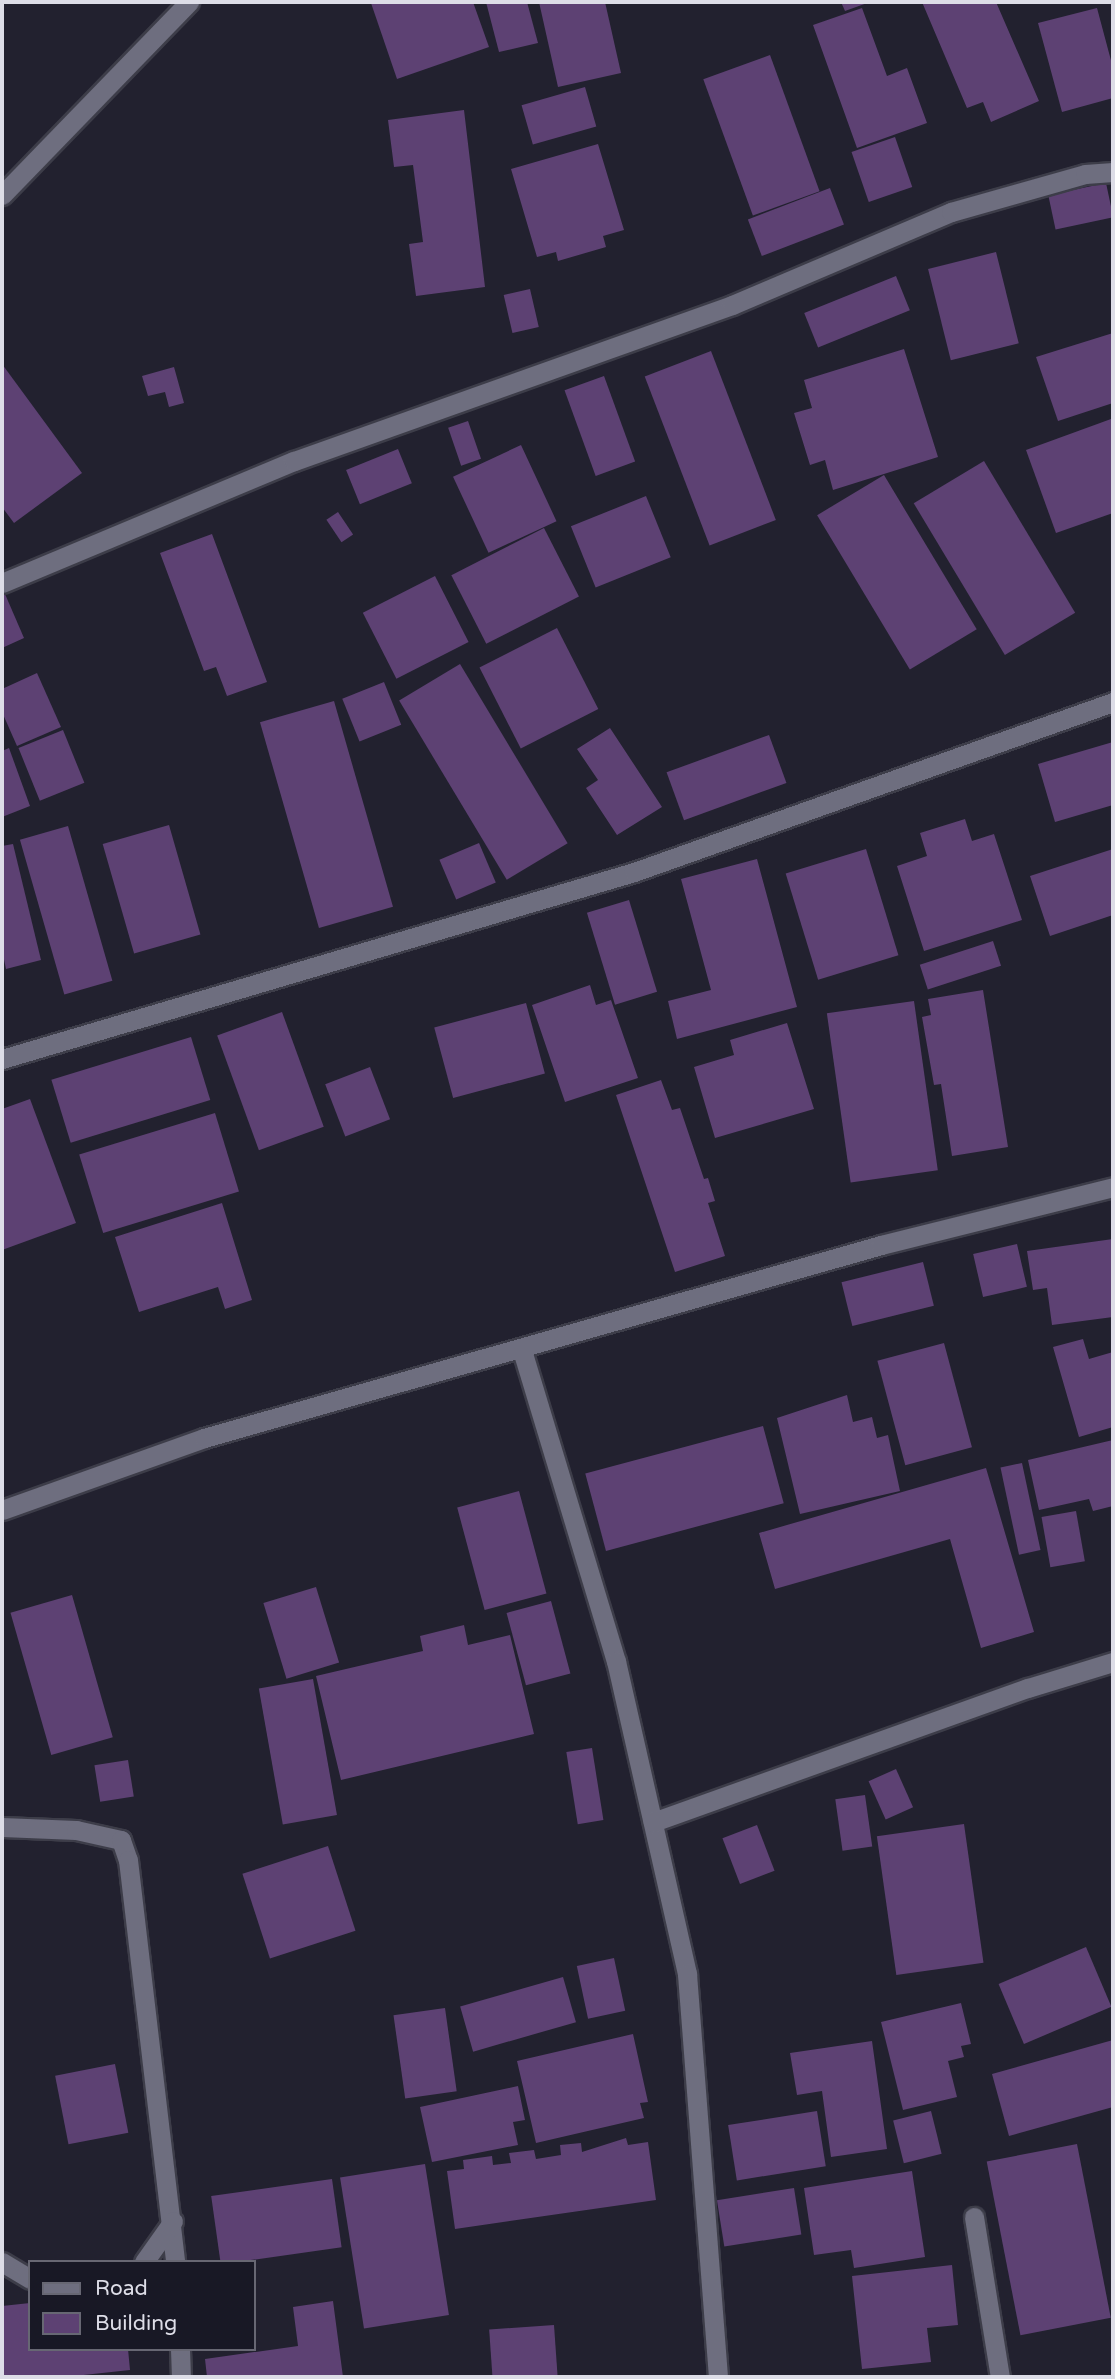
<!DOCTYPE html>
<html>
<head>
<meta charset="utf-8">
<style>
	body { margin:0 }
	#map { position:relative; width:1115px; height:2379px; overflow:hidden; background:#22212f; font-family:"Varela Round",sans-serif }
	div>[style] { position:absolute }
	[style*='--x'] { left:calc(var(--x)*1px); top:calc(var(--y)*1px); width:calc(var(--w)*1px); rotate:calc(var(--a)*1deg) }
	.building>* { inset:0; background:#5d4173; transform-origin:0 0 }
	.roads { filter:drop-shadow(2px 0 #3d3d49) drop-shadow(-2px 0 #3d3d49) drop-shadow(0 2px #3d3d49) drop-shadow(0 -2px #3d3d49) }
	.minor>* { height:19px; margin:-9.5px; padding:0 9.5px; transform-origin:9.5px; border-radius:9.5px; background:#6e6e7f }
	span { translate:-50% -50%; white-space:nowrap; text-align:center; line-height:1.15; -webkit-text-stroke:5px #181825; paint-order:stroke }
	.frame { position:absolute; inset:0; border:4px solid #dddde7; pointer-events:none }
	.legend { position:absolute; left:28px; top:2260px; width:228px; height:91px; box-sizing:border-box; background:#181825; border:2px solid #676773; margin:0; padding:9px 12px; list-style:none; font-size:21px; color:#dddde7 }
	.legend li { display:flex; align-items:center; gap:14px; height:35px }
	.legend b { width:35px; border:2px solid #676773 }
</style>
</head>
<body>
<div id="map">
	<div class="building">
		<div style="clip-path:polygon(473px 2px,489px 47px,397px 79px,371px 3px)"></div>
		<div style="clip-path:polygon(486px 2px,527px 2px,538px 43px,499px 52px)"></div>
		<div style="clip-path:polygon(539px 2px,605px 2px,621px 73px,558px 87px)"></div>
		<div style="clip-path:polygon(841px 2px,870px 2px,845px 11px)"></div>
		<div style="clip-path:polygon(922px 2px,996px 2px,1039px 101px,991px 122px,983px 102px,967px 108px)"></div>
		<div style="clip-path:polygon(862px 8px,887px 76px,907px 68px,927px 123px,857px 148px,813px 25px)"></div>
		<div style="clip-path:polygon(1097px 8px,1113px 68px,1113px 98px,1062px 112px,1038px 23px)"></div>
		<div style="left:770px;top:55px;width:145px;height:71px;rotate:70deg"></div>
		<div style="left:585px;top:87px;width:41px;height:66px;rotate:74deg"></div>
		<div style="clip-path:polygon(464px 110px,485px 287px,416px 296px,409px 244px,423px 242px,413px 165px,394px 167px,388px 120px)"></div>
		<div style="left:895px;top:137px;width:53px;height:46px;rotate:71deg"></div>
		<div style="clip-path:polygon(598px 144px,624px 230px,603px 236px,606px 247px,558px 261px,556px 252px,537px 257px,511px 169px)"></div>
		<div style="left:1106px;top:183px;width:35px;height:59px;rotate:78deg"></div>
		<div style="left:830px;top:188px;width:39px;height:88px;rotate:69deg"></div>
		<div style="left:996px;top:252px;width:94px;height:70px;rotate:76deg"></div>
		<div style="left:896px;top:276px;width:37px;height:99px;rotate:68deg"></div>
		<div style="left:530px;top:289px;width:39px;height:27px;rotate:77deg"></div>
		<div style="clip-path:polygon(1113px 333px,1113px 403px,1058px 421px,1036px 357px)"></div>
		<div style="clip-path:polygon(904px 349px,938px 457px,833px 490px,825px 460px,810px 465px,794px 413px,812px 408px,804px 380px)"></div>
		<div style="left:711px;top:351px;width:181px;height:71px;rotate:69deg"></div>
		<div style="clip-path:polygon(2px 364px,82px 473px,14px 523px,2px 507px)"></div>
		<div style="clip-path:polygon(174px 367px,184px 403px,169px 407px,165px 392px,148px 396px,142px 376px)"></div>
		<div style="left:604px;top:376px;width:91px;height:42px;rotate:70deg"></div>
		<div style="clip-path:polygon(1111px 419px,1113px 513px,1056px 533px,1026px 450px)"></div>
		<div style="left:468px;top:421px;width:40px;height:21px;rotate:71deg"></div>
		<div style="left:521px;top:445px;width:84px;height:75px;rotate:65deg"></div>
		<div style="left:398px;top:449px;width:37px;height:56px;rotate:68deg"></div>
		<div style="left:984px;top:461px;width:177px;height:82px;rotate:59deg"></div>
		<div style="left:884px;top:475px;width:180px;height:78px;rotate:59deg"></div>
		<div style="left:646px;top:496px;width:66px;height:81px;rotate:68deg"></div>
		<div style="left:338px;top:512px;width:27px;height:14px;rotate:56deg"></div>
		<div style="left:544px;top:528px;width:77px;height:104px;rotate:63deg"></div>
		<div style="clip-path:polygon(212px 534px,267px 682px,227px 696px,216px 667px,204px 671px,160px 553px)"></div>
		<div style="left:435px;top:576px;width:74px;height:81px;rotate:63deg"></div>
		<div style="clip-path:polygon(5px 594px,24px 638px,2px 648px,2px 596px)"></div>
		<div style="left:557px;top:628px;width:91px;height:87px;rotate:63deg"></div>
		<div style="left:460px;top:664px;width:209px;height:71px;rotate:59deg"></div>
		<div style="clip-path:polygon(37px 673px,61px 727px,17px 746px,2px 712px,2px 689px)"></div>
		<div style="left:384px;top:682px;width:46px;height:45px;rotate:68deg"></div>
		<div style="left:334px;top:701px;width:214px;height:77px;rotate:74deg"></div>
		<div style="clip-path:polygon(610px 728px,662px 807px,617px 835px,586px 788px,598px 780px,577px 749px)"></div>
		<div style="left:63px;top:730px;width:57px;height:48px;rotate:68deg"></div>
		<div style="left:769px;top:735px;width:51px;height:109px;rotate:70deg"></div>
		<div style="clip-path:polygon(1113px 742px,1113px 805px,1055px 822px,1038px 764px)"></div>
		<div style="clip-path:polygon(9px 748px,30px 806px,2px 817px,2px 751px)"></div>
		<div style="clip-path:polygon(965px 819px,972px 841px,994px 834px,1022px 920px,924px 951px,897px 866px,927px 856px,920px 833px)"></div>
		<div style="left:169px;top:825px;width:114px;height:69px;rotate:74deg"></div>
		<div style="left:68px;top:826px;width:161px;height:50px;rotate:74deg"></div>
		<div style="left:479px;top:843px;width:43px;height:43px;rotate:67deg"></div>
		<div style="clip-path:polygon(13px 844px,41px 960px,6px 969px,2px 950px,2px 846px)"></div>
		<div style="left:866px;top:849px;width:111px;height:84px;rotate:73deg"></div>
		<div style="clip-path:polygon(1113px 849px,1113px 915px,1050px 936px,1030px 876px)"></div>
		<div style="clip-path:polygon(757px 859px,797px 1007px,677px 1039px,668px 1001px,711px 990px,681px 879px)"></div>
		<div style="left:629px;top:900px;width:96px;height:44px;rotate:73deg"></div>
		<div style="left:993px;top:941px;width:26px;height:77px;rotate:72deg"></div>
		<div style="clip-path:polygon(590px 985px,596px 1005px,611px 1000px,638px 1078px,565px 1102px,532px 1005px)"></div>
		<div style="clip-path:polygon(983px 990px,1008px 1147px,952px 1156px,941px 1084px,934px 1085px,922px 1017px,931px 1015px,928px 999px)"></div>
		<div style="left:914px;top:1001px;width:171px;height:88px;rotate:82deg"></div>
		<div style="left:526px;top:1003px;width:73px;height:95px;rotate:75deg"></div>
		<div style="left:282px;top:1012px;width:122px;height:69px;rotate:70deg"></div>
		<div style="clip-path:polygon(787px 1023px,814px 1109px,715px 1138px,694px 1067px,734px 1055px,730px 1040px)"></div>
		<div style="left:191px;top:1037px;width:66px;height:146px;rotate:73deg"></div>
		<div style="left:370px;top:1067px;width:56px;height:48px;rotate:69deg"></div>
		<div style="clip-path:polygon(661px 1080px,672px 1110px,680px 1108px,704px 1179px,708px 1178px,715px 1201px,708px 1203px,725px 1256px,675px 1272px,616px 1095px)"></div>
		<div style="clip-path:polygon(30px 1099px,76px 1223px,2px 1250px,2px 1109px)"></div>
		<div style="left:215px;top:1113px;width:82px;height:142px;rotate:73deg"></div>
		<div style="clip-path:polygon(222px 1203px,252px 1300px,225px 1309px,218px 1287px,139px 1312px,115px 1237px)"></div>
		<div style="clip-path:polygon(1113px 1239px,1113px 1317px,1052px 1325px,1047px 1288px,1033px 1290px,1027px 1251px)"></div>
		<div style="left:1017px;top:1244px;width:44px;height:45px;rotate:77deg"></div>
		<div style="left:923px;top:1262px;width:45px;height:84px;rotate:76deg"></div>
		<div style="clip-path:polygon(1083px 1339px,1089px 1359px,1113px 1352px,1113px 1427px,1079px 1437px,1053px 1347px)"></div>
		<div style="left:944px;top:1343px;width:108px;height:69px;rotate:75deg"></div>
		<div style="clip-path:polygon(847px 1395px,853px 1422px,872px 1417px,877px 1438px,888px 1435px,900px 1491px,800px 1514px,777px 1418px)"></div>
		<div style="left:763px;top:1426px;width:80px;height:184px;rotate:75deg"></div>
		<div style="clip-path:polygon(1113px 1440px,1113px 1506px,1093px 1511px,1089px 1499px,1039px 1510px,1028px 1460px)"></div>
		<div style="left:1022px;top:1463px;width:89px;height:22px;rotate:78deg"></div>
		<div style="clip-path:polygon(986px 1468px,1034px 1632px,981px 1648px,950px 1539px,775px 1589px,759px 1533px)"></div>
		<div style="left:519px;top:1491px;width:106px;height:64px;rotate:75deg"></div>
		<div style="left:1076px;top:1511px;width:51px;height:35px;rotate:80deg"></div>
		<div style="left:316px;top:1587px;width:79px;height:55px;rotate:73deg"></div>
		<div style="left:72px;top:1595px;width:148px;height:64px;rotate:74deg"></div>
		<div style="left:551px;top:1601px;width:75px;height:46px;rotate:75deg"></div>
		<div style="clip-path:polygon(464px 1625px,468px 1645px,510px 1635px,534px 1734px,341px 1780px,316px 1676px,423px 1651px,420px 1636px)"></div>
		<div style="left:313px;top:1679px;width:138px;height:55px;rotate:80deg"></div>
		<div style="left:592px;top:1748px;width:73px;height:26px;rotate:81deg"></div>
		<div style="left:128px;top:1760px;width:37px;height:34px;rotate:81deg"></div>
		<div style="left:896px;top:1769px;width:42px;height:30px;rotate:66deg"></div>
		<div style="left:865px;top:1795px;width:52px;height:30px;rotate:82deg"></div>
		<div style="left:964px;top:1824px;width:140px;height:88px;rotate:82deg"></div>
		<div style="left:757px;top:1825px;width:49px;height:37px;rotate:69deg"></div>
		<div style="left:328px;top:1846px;width:89px;height:90px;rotate:72deg"></div>
		<div style="left:1086px;top:1947px;width:65px;height:95px;rotate:67deg"></div>
		<div style="left:614px;top:1958px;width:54px;height:38px;rotate:78deg"></div>
		<div style="left:563px;top:1977px;width:47px;height:107px;rotate:74deg"></div>
		<div style="clip-path:polygon(961px 2003px,971px 2044px,961px 2046px,964px 2057px,948px 2061px,957px 2097px,903px 2110px,881px 2022px)"></div>
		<div style="left:445px;top:2008px;width:84px;height:52px;rotate:82deg"></div>
		<div style="clip-path:polygon(633px 2034px,648px 2102px,640px 2103px,644px 2118px,536px 2143px,517px 2061px)"></div>
		<div style="clip-path:polygon(1113px 2040px,1113px 2107px,1009px 2136px,992px 2074px)"></div>
		<div style="clip-path:polygon(872px 2041px,887px 2149px,831px 2157px,822px 2091px,797px 2095px,790px 2053px)"></div>
		<div style="left:115px;top:2064px;width:70px;height:61px;rotate:79deg"></div>
		<div style="clip-path:polygon(518px 2086px,525px 2120px,513px 2122px,518px 2145px,432px 2162px,420px 2107px)"></div>
		<div style="left:817px;top:2111px;width:56px;height:90px;rotate:81deg"></div>
		<div style="left:931px;top:2111px;width:44px;height:39px;rotate:76deg"></div>
		<div style="clip-path:polygon(626px 2138px,628px 2145px,648px 2142px,656px 2200px,455px 2229px,447px 2171px,464px 2169px,463px 2160px,492px 2156px,493px 2165px,511px 2163px,509px 2153px,534px 2150px,536px 2159px,561px 2155px,560px 2145px,581px 2143px,582px 2152px)"></div>
		<div style="left:1077px;top:2144px;width:177px;height:92px;rotate:79deg"></div>
		<div style="left:425px;top:2164px;width:153px;height:86px;rotate:81deg"></div>
		<div style="clip-path:polygon(912px 2171px,925px 2257px,854px 2268px,851px 2250px,814px 2255px,804px 2188px)"></div>
		<div style="left:332px;top:2179px;width:69px;height:122px;rotate:82deg"></div>
		<div style="left:794px;top:2188px;width:47px;height:78px;rotate:81deg"></div>
		<div style="clip-path:polygon(952px 2265px,958px 2325px,927px 2328px,931px 2362px,862px 2369px,852px 2276px)"></div>
		<div style="clip-path:polygon(333px 2301px,343px 2377px,207px 2377px,205px 2359px,298px 2346px,293px 2307px)"></div>
		<div style="clip-path:polygon(30px 2303px,30px 2349px,128px 2349px,130px 2370px,65px 2377px,2px 2377px,2px 2306px)"></div>
		<div style="left:554px;top:2325px;width:52px;height:65px;rotate:86deg"></div>
	</div>
	<div class="roads">
		<div class="minor">
			<div style="--x:2;--y:195;--w:269;--a:-45.9"></div>
			<div style="--x:2;--y:583;--w:316;--a:-22.7"></div>
			<div style="--x:294;--y:461;--w:465;--a:-19.6"></div>
			<div style="--x:732;--y:305;--w:238;--a:-23"></div>
			<div style="--x:951;--y:212;--w:139;--a:-15.8"></div>
			<div style="--x:1085;--y:174;--w:28;--a:-4"></div>
			<div style="--x:2;--y:1059;--w:659;--a:-16.48"></div>
			<div style="--x:634;--y:872;--w:508;--a:-19.54"></div>
			<div style="--x:522;--y:1350;--w:325;--a:73.2"></div>
			<div style="--x:616;--y:1661;--w:321;--a:77.2"></div>
			<div style="--x:687;--y:1974;--w:404;--a:85.6"></div>
			<div style="--x:2;--y:1510;--w:214;--a:-19.6"></div>
			<div style="--x:204;--y:1438;--w:704;--a:-15.91"></div>
			<div style="--x:881;--y:1245;--w:239;--a:-14"></div>
			<div style="--x:653;--y:1822;--w:398;--a:-19.7"></div>
			<div style="--x:1028;--y:1688;--w:89;--a:-17"></div>
			<div style="--x:2;--y:1827;--w:74;--a:2.3"></div>
			<div style="--x:76;--y:1830;--w:46;--a:12.5"></div>
			<div style="--x:121;--y:1840;--w:21;--a:71"></div>
			<div style="--x:128;--y:1860;--w:405;--a:83.3"></div>
			<div style="--x:974;--y:2217;--w:162;--a:80.8"></div>
			<div style="--x:2;--y:2262;--w:33;--a:31"></div>
			<div style="--x:144;--y:2262;--w:50;--a:-54.7"></div>
			<div style="--x:180;--y:2349;--w:28;--a:88"></div>
		</div>
	</div>
	<div class="frame"></div>
	<ul class="legend">
	<li><b style="height:9px;background:#6e6e7f"></b>Road</li>
	<li><b style="height:19px;background:#5d4173"></b>Building</li>
	</ul>
</div>
</body>
</html>
